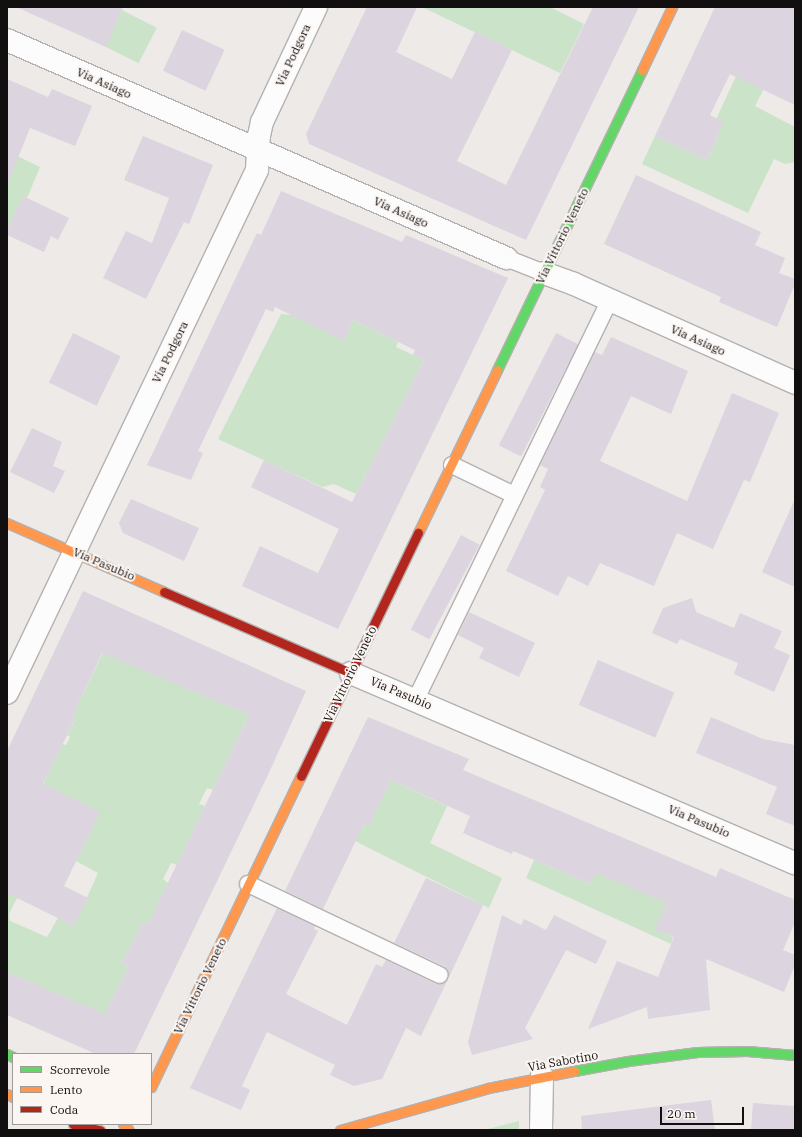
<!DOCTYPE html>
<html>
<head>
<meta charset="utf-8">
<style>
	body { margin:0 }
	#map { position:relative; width:802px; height:1137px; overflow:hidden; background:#edeae8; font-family:"IBM Plex Serif",serif }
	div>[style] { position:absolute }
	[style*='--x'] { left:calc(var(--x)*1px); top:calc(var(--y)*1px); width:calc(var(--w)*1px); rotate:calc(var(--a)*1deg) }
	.green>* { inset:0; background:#cbe3c9; transform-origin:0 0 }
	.building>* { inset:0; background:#dcd4de; transform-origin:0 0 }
	.roads { filter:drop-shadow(1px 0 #b4b1b0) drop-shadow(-1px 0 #b4b1b0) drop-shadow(0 1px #b4b1b0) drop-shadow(0 -1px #b4b1b0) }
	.lane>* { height:16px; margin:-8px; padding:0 8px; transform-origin:8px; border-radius:8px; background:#fcfcfc }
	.street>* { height:22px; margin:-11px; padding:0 11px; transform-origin:11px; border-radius:11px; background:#fcfcfc }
	.fast>* { height:9px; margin:-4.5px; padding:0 4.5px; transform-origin:4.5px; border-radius:4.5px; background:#63d668 }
	.slow>* { height:9px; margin:-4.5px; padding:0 4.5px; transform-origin:4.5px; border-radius:4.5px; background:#ff974d }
	.jam>* { height:9px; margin:-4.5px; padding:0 4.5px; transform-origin:4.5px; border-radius:4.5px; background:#b3261e }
	span { translate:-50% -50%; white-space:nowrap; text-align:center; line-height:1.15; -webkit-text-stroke:4px #fcf6f3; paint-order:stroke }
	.street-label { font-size:12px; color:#110f0f }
	.frame { position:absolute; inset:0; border:8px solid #110f0f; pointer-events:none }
	.legend { position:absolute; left:12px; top:1053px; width:140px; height:72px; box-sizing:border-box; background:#fcf6f3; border:1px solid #9e9a98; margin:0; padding:5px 7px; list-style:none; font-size:12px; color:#110f0f }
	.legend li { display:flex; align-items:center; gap:8px; height:20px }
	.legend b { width:20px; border:1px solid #9e9a98 }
	.scale { position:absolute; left:660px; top:1107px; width:84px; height:18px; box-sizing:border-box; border:2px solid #110f0f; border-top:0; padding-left:5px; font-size:12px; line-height:14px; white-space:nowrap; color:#110f0f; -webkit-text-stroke:3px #fcf6f3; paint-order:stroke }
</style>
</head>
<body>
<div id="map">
	<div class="green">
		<div style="clip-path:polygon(422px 7px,550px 7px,584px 24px,560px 73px)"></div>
		<div style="left:122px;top:10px;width:39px;height:40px;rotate:27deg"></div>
		<div style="clip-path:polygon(757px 31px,773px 71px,755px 106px,795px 127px,795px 162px,785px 164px,774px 159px,748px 213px,642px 164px,655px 136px,707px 160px,720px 131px,712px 128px)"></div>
		<div style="clip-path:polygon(7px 151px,40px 167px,27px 198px,23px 196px,7px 230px)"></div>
		<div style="clip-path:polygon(281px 314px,292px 315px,344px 340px,353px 320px,398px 342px,396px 347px,424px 360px,356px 494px,334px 484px,322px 487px,218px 439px)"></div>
		<div style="clip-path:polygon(103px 652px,249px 715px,213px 790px,207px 788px,199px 804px,205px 806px,177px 865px,171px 863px,163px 879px,168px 883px,148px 924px,142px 923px,122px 964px,128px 967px,110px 1004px,122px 1022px,7px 972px,7px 858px,36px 861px,9px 914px,10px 921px,47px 937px,58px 918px,74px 926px,98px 873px,76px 861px,99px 812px,43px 785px,62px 744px,66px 745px,70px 737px,67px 735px,75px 720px,72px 718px)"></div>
		<div style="clip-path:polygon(391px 780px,447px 806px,430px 843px,502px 878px,489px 908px,355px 841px,364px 824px,369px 825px)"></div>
		<div style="clip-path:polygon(603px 856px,667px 903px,656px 930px,673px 937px,671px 944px,526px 878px,534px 860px,591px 884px)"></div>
		<div style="clip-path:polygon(519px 1121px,519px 1130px,484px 1130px)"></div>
	</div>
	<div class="building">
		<div style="clip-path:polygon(16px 7px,123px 7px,106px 47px)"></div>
		<div style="clip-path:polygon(367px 7px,417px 7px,396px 52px,452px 79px,475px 32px,512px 50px,457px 161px,506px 185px,593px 7px,639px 7px,526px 240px,309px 144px,306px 134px)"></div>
		<div style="clip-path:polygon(715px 7px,795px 7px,795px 105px,730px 74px,710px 115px,724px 122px,707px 160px,655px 136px)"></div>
		<div style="left:182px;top:30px;width:47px;height:45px;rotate:25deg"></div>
		<div style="clip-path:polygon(7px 79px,48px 97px,52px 89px,92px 106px,75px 146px,30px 128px,8px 182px)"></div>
		<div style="clip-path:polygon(143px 136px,213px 165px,189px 224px,184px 222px,146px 299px,103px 278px,126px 231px,152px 243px,169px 198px,124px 180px)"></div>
		<div style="clip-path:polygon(636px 175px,761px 232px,755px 245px,785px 258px,779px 273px,795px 279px,795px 284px,777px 327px,719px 302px,721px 297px,604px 244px)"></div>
		<div style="clip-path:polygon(281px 191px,402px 242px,406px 235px,508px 278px,338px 629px,242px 586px,260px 546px,318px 573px,339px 529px,251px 487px,264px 460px,352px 502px,424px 360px,413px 355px,415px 350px,353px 320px,344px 341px,275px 307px,273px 312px,266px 309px,198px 451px,203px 453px,191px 480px,147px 465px,257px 233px,261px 235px)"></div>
		<div style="clip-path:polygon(23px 196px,69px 218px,58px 240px,51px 236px,44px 252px,7px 235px,7px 230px)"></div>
		<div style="left:73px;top:333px;width:53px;height:55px;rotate:26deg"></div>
		<div style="left:556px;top:333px;width:25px;height:126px;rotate:27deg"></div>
		<div style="clip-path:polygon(611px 337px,688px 371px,671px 414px,631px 396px,600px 461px,687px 501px,732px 393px,779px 413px,750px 482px,744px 480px,713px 549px,677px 533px,654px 586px,600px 563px,588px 586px,568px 576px,558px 596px,506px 571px,545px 490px,540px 487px,548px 469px,540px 465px,595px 352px,602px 355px)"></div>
		<div style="clip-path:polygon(32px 428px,62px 442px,53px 466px,65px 471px,54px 493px,10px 472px)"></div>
		<div style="clip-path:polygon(131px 499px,199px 528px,184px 561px,123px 533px,119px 523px)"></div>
		<div style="clip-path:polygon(795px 499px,795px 587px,762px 572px)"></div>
		<div style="left:461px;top:535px;width:21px;height:107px;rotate:28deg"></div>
		<div style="clip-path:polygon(83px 591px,306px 691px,267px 777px,134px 1054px,96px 1054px,7px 1015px,7px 972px,105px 1014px,128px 967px,122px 964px,142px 923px,148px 924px,249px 715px,102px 653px,72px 718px,75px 719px,43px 784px,100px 812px,64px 886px,88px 898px,74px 926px,7px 893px,7px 751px)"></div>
		<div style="clip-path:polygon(692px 598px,696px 612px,734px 628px,740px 613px,782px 631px,774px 648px,790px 655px,774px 692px,734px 674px,738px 663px,680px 639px,677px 644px,652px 633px,663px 608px)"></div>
		<div style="clip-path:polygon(469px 612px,535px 643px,519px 677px,479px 658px,484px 648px,458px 635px)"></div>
		<div style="left:598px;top:660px;width:83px;height:49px;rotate:23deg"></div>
		<div style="clip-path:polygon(368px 717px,469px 759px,463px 770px,716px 877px,720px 868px,795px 900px,795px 922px,783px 950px,795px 955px,795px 965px,784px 992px,706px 959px,710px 1010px,648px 1019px,647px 1007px,588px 1029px,617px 961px,658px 977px,674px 937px,655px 930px,667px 903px,596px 873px,591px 884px,513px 851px,512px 854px,463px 833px,470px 816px,391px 780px,369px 826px,364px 824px,323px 909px,285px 891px)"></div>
		<div style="clip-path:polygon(711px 717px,763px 739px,795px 745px,795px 826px,766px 814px,777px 787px,696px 753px)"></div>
		<div style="clip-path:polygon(426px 878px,483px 905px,449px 977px,448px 970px,444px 966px,394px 943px)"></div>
		<div style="clip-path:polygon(277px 908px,315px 926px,314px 929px,318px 931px,286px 994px,347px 1025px,376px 964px,382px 967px,386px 960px,436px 984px,441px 984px,447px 981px,421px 1036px,406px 1028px,382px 1079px,354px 1086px,330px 1075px,335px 1065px,267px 1032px,242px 1086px,250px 1090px,241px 1110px,190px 1088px)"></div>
		<div style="clip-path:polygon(502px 915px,521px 925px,524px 919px,546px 930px,554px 915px,607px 941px,596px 964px,566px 950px,525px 1028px,533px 1039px,472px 1055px,468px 1042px)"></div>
		<div style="clip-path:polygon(711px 1100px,715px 1130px,582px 1130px,581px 1116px)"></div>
		<div style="clip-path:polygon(753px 1103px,795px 1106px,795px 1130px,751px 1130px)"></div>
	</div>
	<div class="roads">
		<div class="lane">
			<div style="--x:506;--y:258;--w:41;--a:21.5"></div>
			<div style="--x:452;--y:465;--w:69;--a:25.8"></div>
			<div style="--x:416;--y:699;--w:442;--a:-64.1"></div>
			<div style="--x:248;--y:884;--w:212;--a:25.4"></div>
		</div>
		<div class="street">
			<div style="--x:7;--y:40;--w:545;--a:23.6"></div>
			<div style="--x:544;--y:273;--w:32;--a:20"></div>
			<div style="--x:574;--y:284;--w:242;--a:24.1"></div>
			<div style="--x:351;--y:673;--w:483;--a:23.2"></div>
			<div style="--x:7;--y:693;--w:580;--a:-64.45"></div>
			<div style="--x:257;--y:170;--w:34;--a:-87"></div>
			<div style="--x:259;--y:136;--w:14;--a:-78"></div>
			<div style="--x:262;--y:122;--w:127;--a:-64.8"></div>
			<div style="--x:541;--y:1130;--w:54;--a:-88.9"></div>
		</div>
		<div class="fast">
			<div style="--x:497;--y:370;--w:333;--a:-64.2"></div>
			<div style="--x:7;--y:1054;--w:7;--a:27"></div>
			<div style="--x:574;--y:1071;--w:55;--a:-10.5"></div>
			<div style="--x:628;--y:1061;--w:70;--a:-7.4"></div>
			<div style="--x:697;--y:1052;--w:50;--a:-1.1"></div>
			<div style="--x:747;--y:1051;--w:48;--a:4.8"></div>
		</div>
		<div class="slow">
			<div style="--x:642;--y:70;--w:70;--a:-64.5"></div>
			<div style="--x:7;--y:523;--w:171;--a:23.7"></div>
			<div style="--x:418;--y:533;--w:181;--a:-64.1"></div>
			<div style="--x:151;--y:1087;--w:345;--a:-64.3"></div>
			<div style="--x:7;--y:1094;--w:7;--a:27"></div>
			<div style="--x:123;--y:1124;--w:8;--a:45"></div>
			<div style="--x:340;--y:1130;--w:154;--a:-15.8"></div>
			<div style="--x:488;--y:1088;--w:88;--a:-11.2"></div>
		</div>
		<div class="jam">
			<div style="--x:164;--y:592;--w:204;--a:23.4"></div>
			<div style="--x:301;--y:776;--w:270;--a:-64.3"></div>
			<div style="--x:73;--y:1124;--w:28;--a:13"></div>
		</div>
	</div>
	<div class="street-label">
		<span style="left:293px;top:55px;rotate:-65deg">Via Podgora</span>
		<span style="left:104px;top:83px;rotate:24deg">Via Asiago</span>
		<span style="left:401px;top:212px;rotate:24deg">Via Asiago</span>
		<span style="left:562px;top:236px;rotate:-64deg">Via Vittorio Veneto</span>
		<span style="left:698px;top:340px;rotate:24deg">Via Asiago</span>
		<span style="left:170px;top:352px;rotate:-64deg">Via Podgora</span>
		<span style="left:104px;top:564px;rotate:23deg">Via Pasubio</span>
		<span style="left:350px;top:674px;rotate:-64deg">Via Vittorio Veneto</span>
		<span style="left:401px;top:693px;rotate:23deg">Via Pasubio</span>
		<span style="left:699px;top:821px;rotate:23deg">Via Pasubio</span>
		<span style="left:200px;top:986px;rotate:-64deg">Via Vittorio Veneto</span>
		<span style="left:563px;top:1061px;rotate:-10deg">Via Sabotino</span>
	</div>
	<div class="frame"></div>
	<ul class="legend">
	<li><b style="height:5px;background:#63d668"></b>Scorrevole</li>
	<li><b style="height:5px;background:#ff974d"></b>Lento</li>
	<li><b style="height:5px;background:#b3261e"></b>Coda</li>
	</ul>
	<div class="scale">20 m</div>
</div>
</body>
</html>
